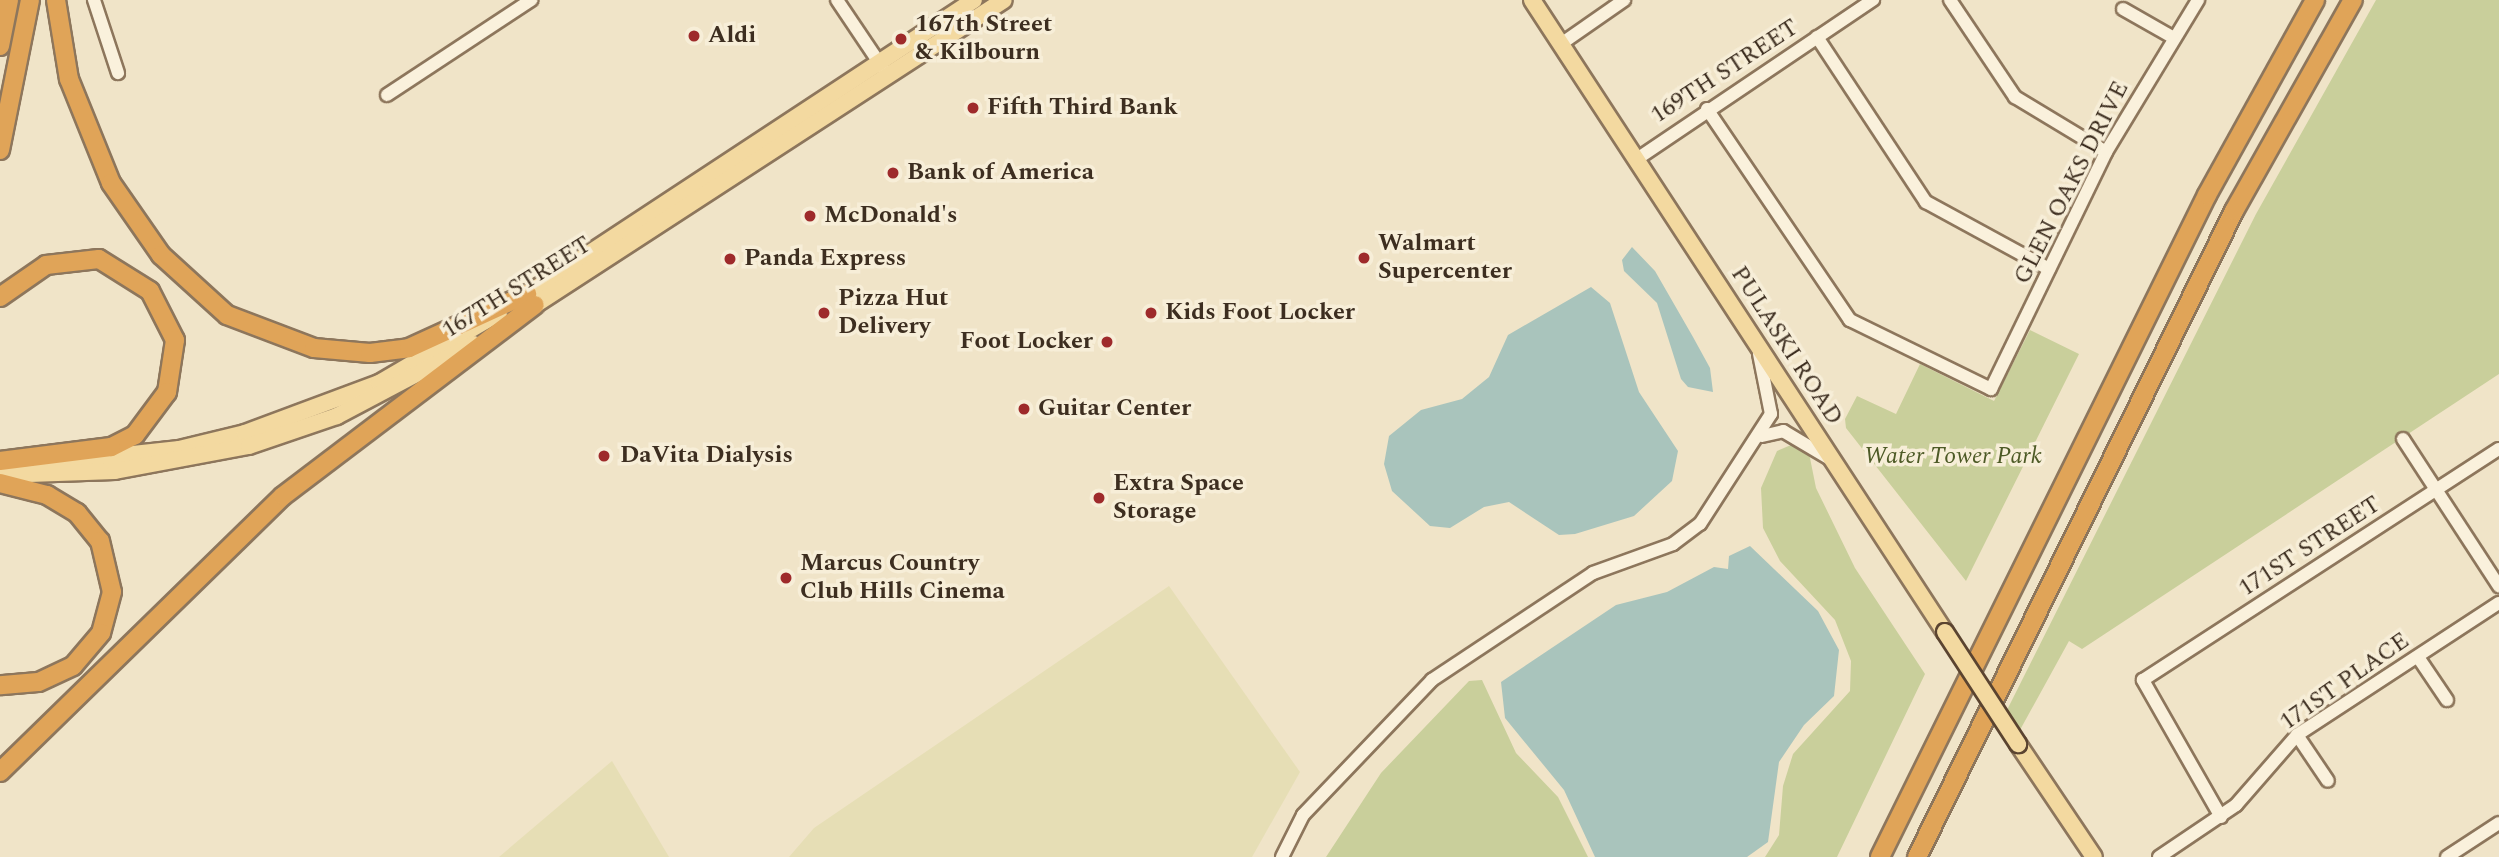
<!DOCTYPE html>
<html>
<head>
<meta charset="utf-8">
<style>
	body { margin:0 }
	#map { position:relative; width:2499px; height:857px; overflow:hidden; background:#f0e4c8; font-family:Spectral,serif }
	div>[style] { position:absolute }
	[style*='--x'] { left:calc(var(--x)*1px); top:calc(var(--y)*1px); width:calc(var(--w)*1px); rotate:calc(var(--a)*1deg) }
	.farmland>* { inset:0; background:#e6deb5 }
	.green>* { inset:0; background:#c9cf9b }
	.water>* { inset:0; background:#a9c4bc }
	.roads { filter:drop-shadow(2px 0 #8d765c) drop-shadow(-2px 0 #8d765c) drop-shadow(0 2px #8d765c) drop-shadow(0 -2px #8d765c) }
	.minor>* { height:12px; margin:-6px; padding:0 6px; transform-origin:6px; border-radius:6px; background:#faf1dc }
	.major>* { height:16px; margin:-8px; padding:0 8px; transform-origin:8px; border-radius:8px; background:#f3d9a0 }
	.highway>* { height:18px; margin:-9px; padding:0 9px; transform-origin:9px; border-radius:9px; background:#e0a458 }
	.bridges { filter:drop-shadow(2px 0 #5b4430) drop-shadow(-2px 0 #5b4430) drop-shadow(0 2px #5b4430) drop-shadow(0 -2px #5b4430) }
	.major-bridge>* { height:16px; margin:-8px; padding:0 8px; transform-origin:8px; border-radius:8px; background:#f3d9a0 }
	.dots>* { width:19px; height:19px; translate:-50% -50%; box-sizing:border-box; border:4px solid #f7eed8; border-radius:50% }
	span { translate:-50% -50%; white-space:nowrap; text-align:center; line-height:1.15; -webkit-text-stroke:7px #f7eed8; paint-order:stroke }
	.poi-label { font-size:24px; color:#3d2e20; font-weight:700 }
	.left { translate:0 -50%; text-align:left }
	.right { translate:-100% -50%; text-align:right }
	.street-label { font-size:24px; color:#3d2e20 }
	.park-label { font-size:24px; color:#4d5a26; font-style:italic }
</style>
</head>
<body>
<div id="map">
	<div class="farmland">
		<div style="clip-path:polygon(1169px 586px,1300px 772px,1252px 857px,789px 857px,814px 828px)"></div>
		<div style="clip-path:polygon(612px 761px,669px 857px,499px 857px)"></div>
	</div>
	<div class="green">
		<div style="clip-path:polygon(2376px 0,2499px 0,2499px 374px,2082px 649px,2069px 641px,2020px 730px,2007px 710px,2256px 214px)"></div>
		<div style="clip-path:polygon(2030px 330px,2079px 354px,1966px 581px,1846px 428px,1845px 419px,1857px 396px,1896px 414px,1920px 364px,1994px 401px)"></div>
		<div style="clip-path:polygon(1791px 445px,1809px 453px,1816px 488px,1855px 568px,1925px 674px,1837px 857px,1765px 857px,1779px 835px,1783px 786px,1793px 754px,1850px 691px,1851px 661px,1835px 620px,1780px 561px,1763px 528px,1761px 488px,1777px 451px)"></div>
		<div style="clip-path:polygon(1482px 680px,1516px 753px,1558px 797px,1588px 857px,1326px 857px,1381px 773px,1469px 681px)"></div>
	</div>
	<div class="water">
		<div style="clip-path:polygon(1632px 247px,1655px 271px,1693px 337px,1710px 368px,1713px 392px,1688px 387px,1681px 379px,1657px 303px,1624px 271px,1622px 260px)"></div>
		<div style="clip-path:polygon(1591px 287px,1610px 303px,1639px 392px,1678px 451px,1672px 481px,1634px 516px,1575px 534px,1559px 535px,1509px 502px,1484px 507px,1450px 528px,1430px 526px,1392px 491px,1384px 464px,1389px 436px,1421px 410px,1462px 399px,1489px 377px,1508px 335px)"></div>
		<div style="clip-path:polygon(1750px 546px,1818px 611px,1839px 650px,1834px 696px,1804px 725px,1779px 762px,1768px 842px,1747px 857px,1595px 857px,1564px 790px,1505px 718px,1501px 682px,1616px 605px,1667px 592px,1714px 567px,1728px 569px,1729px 556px)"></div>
	</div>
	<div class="roads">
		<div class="minor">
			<div style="--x:94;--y:0;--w:77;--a:71.8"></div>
			<div style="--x:837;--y:0;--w:84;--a:56.1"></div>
			<div style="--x:1950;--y:0;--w:117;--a:56.2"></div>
			<div style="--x:2015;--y:97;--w:106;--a:31.1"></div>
			<div style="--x:2123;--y:9;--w:59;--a:29.6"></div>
			<div style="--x:1817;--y:37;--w:198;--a:56.6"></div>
			<div style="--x:1926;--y:202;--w:140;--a:28.6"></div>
			<div style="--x:1561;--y:44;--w:77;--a:-34.9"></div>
			<div style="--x:387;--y:95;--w:173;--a:-33.4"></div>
			<div style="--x:1707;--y:109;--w:255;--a:55.9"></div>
			<div style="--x:1850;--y:320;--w:157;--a:26.1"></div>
			<div style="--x:1991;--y:389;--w:263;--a:-64.1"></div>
			<div style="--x:2106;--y:152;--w:178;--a:-58.8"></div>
			<div style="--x:1637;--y:159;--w:285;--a:-34"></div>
			<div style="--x:1762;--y:436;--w:22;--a:-13"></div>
			<div style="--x:1783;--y:431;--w:55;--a:30.8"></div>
			<div style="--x:2403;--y:439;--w:176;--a:56.9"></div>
			<div style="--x:2418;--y:657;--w:52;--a:56"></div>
			<div style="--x:2297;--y:735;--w:55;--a:56"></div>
			<div style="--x:2221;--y:817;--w:158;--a:-119.7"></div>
			<div style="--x:2143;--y:680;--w:424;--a:-33"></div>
			<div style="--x:1282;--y:857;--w:47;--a:-63.4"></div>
			<div style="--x:1303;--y:815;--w:187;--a:-46.3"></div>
			<div style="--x:1432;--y:680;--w:193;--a:-33.6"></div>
			<div style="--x:1593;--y:573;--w:85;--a:-19.9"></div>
			<div style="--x:1673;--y:544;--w:34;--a:-37"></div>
			<div style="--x:1700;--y:524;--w:131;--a:-57.2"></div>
			<div style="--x:1771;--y:414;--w:61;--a:-101.3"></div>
			<div style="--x:2159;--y:857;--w:93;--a:-34"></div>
			<div style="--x:2236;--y:805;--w:93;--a:-48.9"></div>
			<div style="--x:2297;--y:735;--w:241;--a:-33.2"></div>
			<div style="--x:2447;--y:857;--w:62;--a:-33.2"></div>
		</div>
		<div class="major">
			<div style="--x:1532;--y:0;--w:755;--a:56.84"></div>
			<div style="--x:517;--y:301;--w:547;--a:-33.37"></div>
			<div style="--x:524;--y:312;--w:572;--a:-33.02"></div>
			<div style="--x:41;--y:464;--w:139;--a:-6.2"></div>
			<div style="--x:179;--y:449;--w:68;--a:-13.6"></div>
			<div style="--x:245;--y:433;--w:143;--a:-20.5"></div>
			<div style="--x:379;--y:383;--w:139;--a:-30.3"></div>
			<div style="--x:0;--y:475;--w:115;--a:-2"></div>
			<div style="--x:115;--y:471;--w:136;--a:-10.6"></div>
			<div style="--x:249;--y:446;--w:93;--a:-18.8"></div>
			<div style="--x:337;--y:416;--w:154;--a:-27.9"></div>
			<div style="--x:2018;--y:744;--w:136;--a:56.1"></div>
		</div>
		<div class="highway">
			<div style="--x:56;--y:0;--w:80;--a:80.7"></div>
			<div style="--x:69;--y:79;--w:112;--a:68"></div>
			<div style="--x:111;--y:183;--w:88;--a:55.2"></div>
			<div style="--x:161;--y:255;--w:89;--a:42.3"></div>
			<div style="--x:227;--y:315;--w:93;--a:20.8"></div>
			<div style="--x:314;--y:348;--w:56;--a:5.1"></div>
			<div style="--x:370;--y:353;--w:39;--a:-7"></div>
			<div style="--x:409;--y:348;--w:130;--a:-24.6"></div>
			<div style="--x:0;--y:46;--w:47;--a:-78.9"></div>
			<div style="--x:0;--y:150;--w:153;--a:-78.7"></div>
			<div style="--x:0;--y:297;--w:56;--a:-34.8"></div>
			<div style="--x:46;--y:265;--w:53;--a:-6.5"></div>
			<div style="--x:99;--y:259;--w:60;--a:32.1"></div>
			<div style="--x:150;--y:291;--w:55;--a:63"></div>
			<div style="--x:175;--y:340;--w:53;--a:98.7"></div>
			<div style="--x:167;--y:392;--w:54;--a:126.7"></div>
			<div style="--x:135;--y:435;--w:27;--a:153"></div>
			<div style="--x:111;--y:447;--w:112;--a:172.8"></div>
			<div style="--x:0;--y:483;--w:49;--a:14.3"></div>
			<div style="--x:47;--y:495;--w:35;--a:31"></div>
			<div style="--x:77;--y:513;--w:36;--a:51"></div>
			<div style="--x:100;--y:541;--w:52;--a:76.8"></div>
			<div style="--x:112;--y:592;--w:42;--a:105"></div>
			<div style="--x:101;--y:633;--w:43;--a:130.3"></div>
			<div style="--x:73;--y:666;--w:38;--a:155"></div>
			<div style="--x:38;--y:682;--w:38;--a:175"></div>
			<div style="--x:0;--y:772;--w:395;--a:-44.3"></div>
			<div style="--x:283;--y:496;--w:316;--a:-37.2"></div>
			<div style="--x:1880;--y:857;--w:738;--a:-63.71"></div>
			<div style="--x:2207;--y:195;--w:223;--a:-61"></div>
			<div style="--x:1917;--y:857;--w:720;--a:-63.86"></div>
			<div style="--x:2234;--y:211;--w:242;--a:-60.6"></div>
		</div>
	</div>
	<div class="bridges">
		<div class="major-bridge">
			<div style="--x:1945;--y:632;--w:134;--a:56.9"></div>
		</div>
	</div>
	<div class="dots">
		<div style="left:694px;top:36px;background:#9e2a2b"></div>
		<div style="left:901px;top:39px;background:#9e2a2b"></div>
		<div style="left:973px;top:108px;background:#9e2a2b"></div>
		<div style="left:893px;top:173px;background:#9e2a2b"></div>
		<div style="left:810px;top:216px;background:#9e2a2b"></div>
		<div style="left:1364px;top:258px;background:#9e2a2b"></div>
		<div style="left:730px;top:259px;background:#9e2a2b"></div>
		<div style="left:824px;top:313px;background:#9e2a2b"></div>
		<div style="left:1151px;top:313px;background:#9e2a2b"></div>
		<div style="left:1107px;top:342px;background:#9e2a2b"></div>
		<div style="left:1024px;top:409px;background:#9e2a2b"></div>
		<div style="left:604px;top:456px;background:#9e2a2b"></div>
		<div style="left:1099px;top:498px;background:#9e2a2b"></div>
		<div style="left:786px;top:578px;background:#9e2a2b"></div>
	</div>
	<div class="poi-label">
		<span class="left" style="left:915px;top:39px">167th Street<br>&amp; Kilbourn</span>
		<span class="left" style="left:708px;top:36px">Aldi</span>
		<span class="left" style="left:987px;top:108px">Fifth Third Bank</span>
		<span class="left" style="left:907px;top:173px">Bank of America</span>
		<span class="left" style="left:824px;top:216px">McDonald's</span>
		<span class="left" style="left:1378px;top:258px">Walmart<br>Supercenter</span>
		<span class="left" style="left:744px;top:259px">Panda Express</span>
		<span class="left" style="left:838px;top:313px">Pizza Hut<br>Delivery</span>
		<span class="left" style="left:1165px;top:313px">Kids Foot Locker</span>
		<span class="right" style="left:1093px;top:342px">Foot Locker</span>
		<span class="left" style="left:1038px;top:409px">Guitar Center</span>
		<span class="left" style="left:620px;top:456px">DaVita Dialysis</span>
		<span class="left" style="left:1113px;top:498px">Extra Space<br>Storage</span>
		<span class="left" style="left:800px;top:578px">Marcus Country<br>Club Hills Cinema</span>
	</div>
	<div class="street-label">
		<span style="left:1725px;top:72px;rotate:-33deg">169TH STREET</span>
		<span style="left:2072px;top:183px;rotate:-63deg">GLEN OAKS DRIVE</span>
		<span style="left:517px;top:288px;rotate:-32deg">167TH STREET</span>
		<span style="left:1786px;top:346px;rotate:57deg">PULASKI ROAD</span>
		<span style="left:2310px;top:547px;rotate:-33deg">171ST STREET</span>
		<span style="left:2345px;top:682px;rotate:-35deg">171ST PLACE</span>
	</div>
	<div class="park-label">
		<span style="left:1953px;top:457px">Water Tower Park</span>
	</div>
</div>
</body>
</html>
